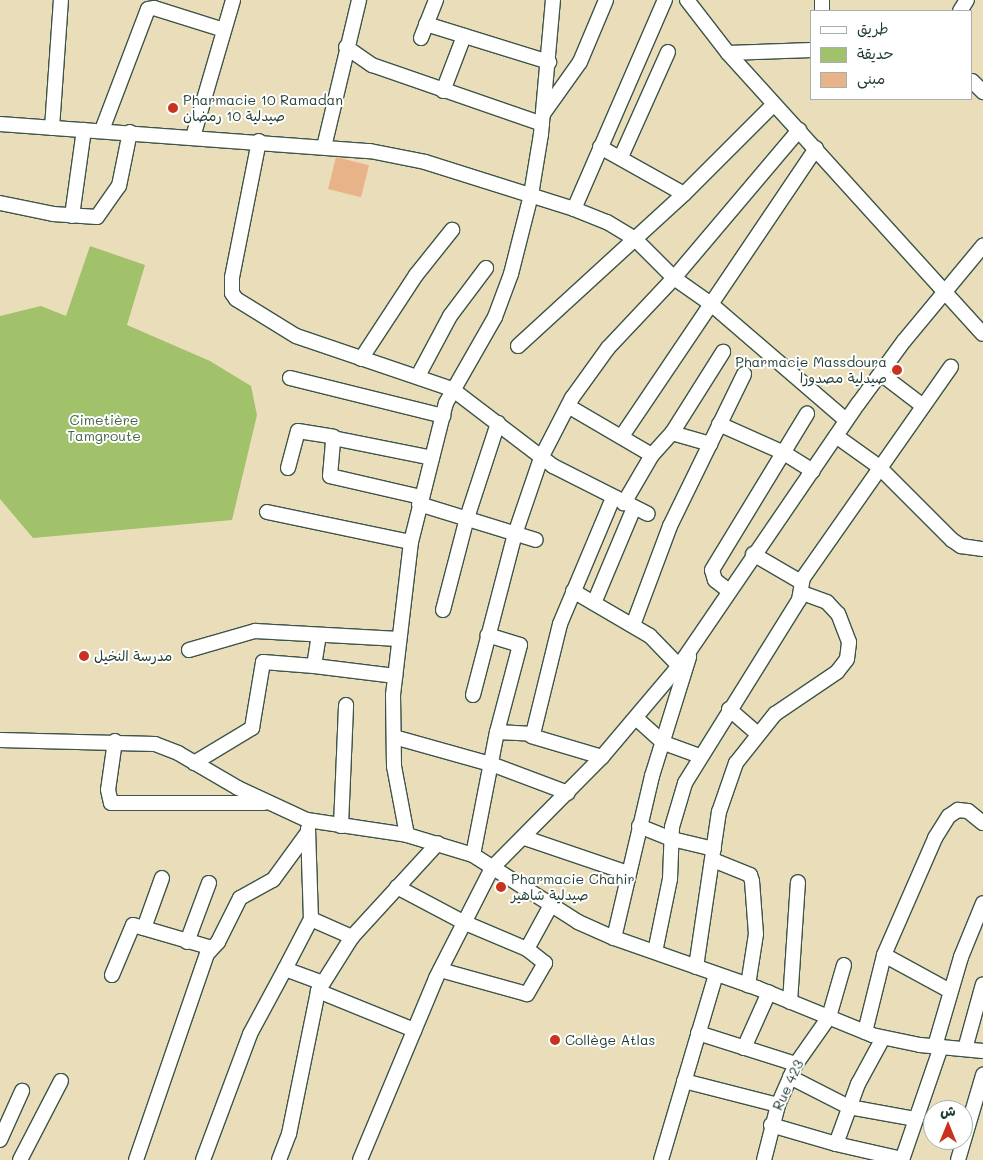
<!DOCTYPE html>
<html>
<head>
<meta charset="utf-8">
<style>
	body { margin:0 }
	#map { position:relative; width:983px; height:1160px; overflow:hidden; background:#eadeba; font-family:Mali,"Playpen Sans Arabic",sans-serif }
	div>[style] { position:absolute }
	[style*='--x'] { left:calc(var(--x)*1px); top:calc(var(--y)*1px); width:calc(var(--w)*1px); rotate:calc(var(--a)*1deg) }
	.green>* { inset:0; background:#a1c16a }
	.building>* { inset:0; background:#e8b389; transform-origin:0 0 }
	.roads { filter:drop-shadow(1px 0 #3d5548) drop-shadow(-1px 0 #3d5548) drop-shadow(0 1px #3d5548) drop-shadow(0 -1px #3d5548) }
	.minor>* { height:14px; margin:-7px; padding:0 7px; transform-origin:7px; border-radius:7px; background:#fff }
	.dots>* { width:14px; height:14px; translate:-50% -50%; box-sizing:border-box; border:2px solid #fff; border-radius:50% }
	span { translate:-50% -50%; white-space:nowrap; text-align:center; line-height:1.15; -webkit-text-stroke:4px #fff; paint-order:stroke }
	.poi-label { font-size:14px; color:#1f3d34 }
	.left { translate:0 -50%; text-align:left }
	.right { translate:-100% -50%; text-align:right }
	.park-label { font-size:14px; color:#466544 }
	.street-label { font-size:14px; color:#1f3d34 }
	.legend { position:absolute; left:810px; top:10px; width:162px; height:90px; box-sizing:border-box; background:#fff; border:1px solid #a5b1ae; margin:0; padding:6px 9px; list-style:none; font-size:15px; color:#1f3d34 }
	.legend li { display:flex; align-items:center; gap:10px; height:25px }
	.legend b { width:25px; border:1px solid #a5b1ae }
	.north { position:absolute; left:923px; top:1100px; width:50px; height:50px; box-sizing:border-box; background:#fff; border:1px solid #a5b1ae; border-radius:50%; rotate:0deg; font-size:14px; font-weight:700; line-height:20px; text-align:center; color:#1f3d34 }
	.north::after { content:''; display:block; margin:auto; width:18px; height:22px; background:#c8321e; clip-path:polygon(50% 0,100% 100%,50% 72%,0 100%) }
</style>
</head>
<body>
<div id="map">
	<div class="green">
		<div style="clip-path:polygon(90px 246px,145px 265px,127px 325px,210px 361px,251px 386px,257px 415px,232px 520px,33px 538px,0 499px,0 316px,41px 306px,66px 316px)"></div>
	</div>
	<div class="building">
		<div style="left:336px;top:157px;width:34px;height:33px;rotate:14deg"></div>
	</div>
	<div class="roads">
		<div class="minor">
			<div style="--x:687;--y:0;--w:67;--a:52.3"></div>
			<div style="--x:728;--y:53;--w:379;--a:47.8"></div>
			<div style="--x:822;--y:11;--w:11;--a:-90"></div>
			<div style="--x:960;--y:11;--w:13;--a:-58"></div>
			<div style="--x:426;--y:24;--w:129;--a:17.2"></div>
			<div style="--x:421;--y:38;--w:41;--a:-68.5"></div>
			<div style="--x:346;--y:47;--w:32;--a:35"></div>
			<div style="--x:372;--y:65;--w:180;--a:19.1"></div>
			<div style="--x:728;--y:53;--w:84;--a:-2"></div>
			<div style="--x:972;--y:81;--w:16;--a:45"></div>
			<div style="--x:443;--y:91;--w:59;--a:-69.1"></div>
			<div style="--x:543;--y:114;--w:64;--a:-54.6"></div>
			<div style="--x:580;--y:62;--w:67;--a:-67.2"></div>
			<div style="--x:0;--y:124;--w:371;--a:4.2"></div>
			<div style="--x:370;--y:151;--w:56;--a:11.3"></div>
			<div style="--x:425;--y:162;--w:156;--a:17.5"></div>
			<div style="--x:574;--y:209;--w:35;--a:22"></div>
			<div style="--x:607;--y:222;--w:31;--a:31"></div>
			<div style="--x:634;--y:238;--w:57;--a:45"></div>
			<div style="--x:674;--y:278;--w:45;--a:35.1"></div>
			<div style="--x:711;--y:304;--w:178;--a:40.7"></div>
			<div style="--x:52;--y:128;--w:128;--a:-86"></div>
			<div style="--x:102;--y:130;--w:129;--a:-69.2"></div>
			<div style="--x:148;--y:9;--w:6;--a:-9"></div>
			<div style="--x:154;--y:8;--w:73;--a:17.4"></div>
			<div style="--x:193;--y:137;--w:143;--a:-73.7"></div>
			<div style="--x:259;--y:141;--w:139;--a:101.2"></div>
			<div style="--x:232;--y:277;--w:16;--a:90"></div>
			<div style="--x:232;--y:293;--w:7;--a:56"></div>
			<div style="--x:236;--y:299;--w:70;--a:31.7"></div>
			<div style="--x:296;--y:336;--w:165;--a:18.8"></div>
			<div style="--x:452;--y:389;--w:127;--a:37.3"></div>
			<div style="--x:553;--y:466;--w:106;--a:26.8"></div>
			<div style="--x:324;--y:147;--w:151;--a:-76.6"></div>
			<div style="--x:600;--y:147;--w:96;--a:29.2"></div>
			<div style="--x:621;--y:157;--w:115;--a:-65.9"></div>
			<div style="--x:0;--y:203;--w:54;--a:11.7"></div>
			<div style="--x:53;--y:214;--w:44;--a:3.9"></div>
			<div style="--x:97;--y:217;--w:38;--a:-55"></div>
			<div style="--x:119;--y:186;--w:55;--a:-78.5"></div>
			<div style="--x:574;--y:209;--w:228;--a:-66.5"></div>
			<div style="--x:72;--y:216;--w:87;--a:-82.1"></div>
			<div style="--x:518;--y:346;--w:225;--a:-42.5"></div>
			<div style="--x:684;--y:194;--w:127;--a:-45"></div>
			<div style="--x:361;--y:359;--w:100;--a:-56.8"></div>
			<div style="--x:416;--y:275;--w:58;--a:-51.3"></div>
			<div style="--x:881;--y:374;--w:53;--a:37.3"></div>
			<div style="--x:418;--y:376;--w:68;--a:-61.9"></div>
			<div style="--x:450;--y:316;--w:60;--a:-53.1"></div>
			<div style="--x:290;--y:378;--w:158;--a:13.9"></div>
			<div style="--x:568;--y:406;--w:97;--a:30.3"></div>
			<div style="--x:652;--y:455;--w:56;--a:120.3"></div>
			<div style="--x:719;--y:424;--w:71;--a:24"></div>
			<div style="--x:784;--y:453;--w:34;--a:32"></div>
			<div style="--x:672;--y:433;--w:40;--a:16"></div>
			<div style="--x:622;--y:436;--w:347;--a:-56"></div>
			<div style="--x:836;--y:436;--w:52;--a:35.5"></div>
			<div style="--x:878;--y:466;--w:105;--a:45"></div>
			<div style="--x:952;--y:540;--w:11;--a:34"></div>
			<div style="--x:961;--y:546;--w:22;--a:8"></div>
			<div style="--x:652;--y:455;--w:30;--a:-48"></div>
			<div style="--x:672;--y:433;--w:96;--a:-57.8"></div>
			<div style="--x:288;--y:468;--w:38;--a:-75"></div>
			<div style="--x:298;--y:431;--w:36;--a:9"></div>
			<div style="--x:421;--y:497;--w:93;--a:-167"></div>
			<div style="--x:330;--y:476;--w:38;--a:-85"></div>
			<div style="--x:333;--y:438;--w:101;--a:11.4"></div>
			<div style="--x:419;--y:504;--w:122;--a:17.1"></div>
			<div style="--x:267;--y:512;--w:147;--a:11.8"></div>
			<div style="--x:753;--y:554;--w:56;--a:30.3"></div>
			<div style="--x:573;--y:591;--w:89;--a:30.3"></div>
			<div style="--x:650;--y:636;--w:42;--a:46"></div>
			<div style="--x:729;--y:591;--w:18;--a:-142"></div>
			<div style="--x:715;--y:580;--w:10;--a:-107"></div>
			<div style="--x:712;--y:570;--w:183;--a:-58.7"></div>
			<div style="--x:594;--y:603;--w:103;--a:-67.2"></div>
			<div style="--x:443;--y:610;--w:95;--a:-75.4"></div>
			<div style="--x:467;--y:518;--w:100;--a:-71.9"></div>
			<div style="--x:633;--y:625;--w:106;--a:-69.5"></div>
			<div style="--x:670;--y:526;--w:169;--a:-64"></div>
			<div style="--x:189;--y:650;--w:69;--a:-16.1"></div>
			<div style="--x:255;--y:631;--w:144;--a:3.2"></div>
			<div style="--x:314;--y:666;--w:82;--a:7"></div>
			<div style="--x:473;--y:695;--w:166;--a:-75.4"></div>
			<div style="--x:515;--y:534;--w:80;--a:-71.1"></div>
			<div style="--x:541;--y:458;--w:68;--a:-62.7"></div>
			<div style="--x:572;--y:398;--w:62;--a:-54.2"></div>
			<div style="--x:608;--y:348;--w:96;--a:-46.7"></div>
			<div style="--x:674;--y:278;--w:194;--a:-49.8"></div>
			<div style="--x:729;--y:709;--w:37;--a:41"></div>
			<div style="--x:636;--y:718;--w:38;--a:42"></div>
			<div style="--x:664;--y:743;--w:38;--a:20"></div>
			<div style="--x:497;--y:732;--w:36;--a:3"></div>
			<div style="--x:533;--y:734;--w:113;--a:-76.2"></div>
			<div style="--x:560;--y:624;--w:137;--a:-67.2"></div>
			<div style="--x:531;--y:736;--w:74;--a:16.5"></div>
			<div style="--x:394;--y:737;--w:101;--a:15.6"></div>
			<div style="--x:491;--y:764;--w:82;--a:20.6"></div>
			<div style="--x:0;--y:740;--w:155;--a:1.5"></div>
			<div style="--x:155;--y:744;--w:25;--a:21"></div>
			<div style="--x:178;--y:753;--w:69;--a:30.3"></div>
			<div style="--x:238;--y:788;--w:76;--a:24.9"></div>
			<div style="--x:307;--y:820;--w:101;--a:8.5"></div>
			<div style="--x:407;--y:835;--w:69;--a:16.9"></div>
			<div style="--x:473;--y:855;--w:125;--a:32.5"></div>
			<div style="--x:578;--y:922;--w:39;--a:24"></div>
			<div style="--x:614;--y:938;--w:151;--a:19.3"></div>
			<div style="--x:757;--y:988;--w:124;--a:22.2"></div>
			<div style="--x:872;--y:1035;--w:49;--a:11.8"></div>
			<div style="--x:920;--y:1045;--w:63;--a:5.4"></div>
			<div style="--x:115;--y:741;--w:49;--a:98.1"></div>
			<div style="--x:108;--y:790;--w:13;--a:77"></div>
			<div style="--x:111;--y:803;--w:153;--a:0"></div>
			<div style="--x:194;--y:763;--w:68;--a:-31.1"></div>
			<div style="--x:252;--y:728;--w:67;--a:-80.5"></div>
			<div style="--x:263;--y:662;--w:51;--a:4.5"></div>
			<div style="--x:314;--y:666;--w:31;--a:-81"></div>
			<div style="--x:341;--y:826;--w:121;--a:-87.6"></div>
			<div style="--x:639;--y:826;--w:35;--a:22"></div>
			<div style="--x:672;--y:839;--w:43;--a:13.4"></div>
			<div style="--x:308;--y:829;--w:90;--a:88.1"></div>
			<div style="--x:311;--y:919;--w:45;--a:23.7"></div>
			<div style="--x:407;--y:835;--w:70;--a:-100.7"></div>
			<div style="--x:394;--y:766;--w:71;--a:-90.8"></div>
			<div style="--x:393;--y:695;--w:154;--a:-83.3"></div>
			<div style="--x:411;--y:542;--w:143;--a:-75.9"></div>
			<div style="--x:446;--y:403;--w:99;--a:-60.3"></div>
			<div style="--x:495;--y:317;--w:46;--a:-69.6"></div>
			<div style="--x:511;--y:274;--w:81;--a:-75.8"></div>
			<div style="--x:531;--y:195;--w:62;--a:-80.7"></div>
			<div style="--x:541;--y:134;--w:135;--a:-84.9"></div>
			<div style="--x:525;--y:838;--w:109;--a:18.8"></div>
			<div style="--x:473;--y:855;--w:125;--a:-79"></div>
			<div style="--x:497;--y:732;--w:90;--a:-75.2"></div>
			<div style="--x:520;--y:645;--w:34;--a:-163"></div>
			<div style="--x:713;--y:860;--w:40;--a:22"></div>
			<div style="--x:750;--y:875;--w:6;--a:72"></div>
			<div style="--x:752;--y:881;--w:53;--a:85.7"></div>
			<div style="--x:756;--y:934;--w:52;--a:98.9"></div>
			<div style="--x:397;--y:887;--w:75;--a:27.9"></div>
			<div style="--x:463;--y:922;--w:69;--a:22.9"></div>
			<div style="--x:527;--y:949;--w:23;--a:38"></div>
			<div style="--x:545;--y:963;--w:36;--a:120"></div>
			<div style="--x:527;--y:994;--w:90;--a:-164.6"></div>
			<div style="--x:311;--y:919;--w:56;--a:117.5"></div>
			<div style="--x:285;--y:969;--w:40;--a:20.2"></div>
			<div style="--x:144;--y:928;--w:53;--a:-70.2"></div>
			<div style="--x:614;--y:938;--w:166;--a:-76.8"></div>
			<div style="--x:652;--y:776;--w:125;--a:-72.7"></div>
			<div style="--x:187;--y:942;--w:63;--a:-69.6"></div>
			<div style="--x:527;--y:949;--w:50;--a:-61.4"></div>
			<div style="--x:655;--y:952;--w:75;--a:-78.4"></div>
			<div style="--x:670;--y:879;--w:52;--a:-87.8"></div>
			<div style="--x:672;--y:827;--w:46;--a:-73.5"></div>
			<div style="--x:685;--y:783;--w:216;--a:-58.1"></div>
			<div style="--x:799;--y:600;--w:22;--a:-80"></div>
			<div style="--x:803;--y:578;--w:258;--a:-55"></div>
			<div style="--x:884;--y:955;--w:75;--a:28.6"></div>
			<div style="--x:696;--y:967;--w:157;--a:-81.6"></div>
			<div style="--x:719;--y:812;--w:52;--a:-70.9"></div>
			<div style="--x:736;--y:763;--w:63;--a:-51.5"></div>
			<div style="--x:775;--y:714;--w:75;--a:-34.1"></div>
			<div style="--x:837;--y:672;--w:16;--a:-52"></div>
			<div style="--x:847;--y:659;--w:17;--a:-83"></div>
			<div style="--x:849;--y:642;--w:30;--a:-111"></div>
			<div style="--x:838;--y:614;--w:16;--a:-133"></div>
			<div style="--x:827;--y:602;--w:27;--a:-160"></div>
			<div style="--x:112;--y:975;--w:54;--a:-67.2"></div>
			<div style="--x:133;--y:925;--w:82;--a:16.2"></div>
			<div style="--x:318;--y:991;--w:104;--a:22.1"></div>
			<div style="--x:790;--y:1002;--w:120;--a:-86.2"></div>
			<div style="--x:865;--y:1032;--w:79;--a:-76.1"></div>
			<div style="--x:884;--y:955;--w:128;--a:-66.4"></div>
			<div style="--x:935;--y:838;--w:26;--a:-58"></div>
			<div style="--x:949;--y:816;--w:11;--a:-34"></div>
			<div style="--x:958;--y:810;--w:10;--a:6"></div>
			<div style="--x:968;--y:811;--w:19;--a:39"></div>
			<div style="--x:698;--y:1033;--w:103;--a:17.6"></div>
			<div style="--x:935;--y:1046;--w:93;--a:-73.7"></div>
			<div style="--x:961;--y:957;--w:58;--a:-67.8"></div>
			<div style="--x:744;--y:1048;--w:61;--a:-65.9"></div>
			<div style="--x:965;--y:1049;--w:67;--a:-74.5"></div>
			<div style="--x:790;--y:1077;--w:66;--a:27"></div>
			<div style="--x:849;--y:1107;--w:68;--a:10.2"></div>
			<div style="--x:684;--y:1081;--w:97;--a:14.3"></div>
			<div style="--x:771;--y:1125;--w:68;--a:16.3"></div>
			<div style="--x:836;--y:1144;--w:68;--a:12.8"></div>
			<div style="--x:0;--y:1140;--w:54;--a:-65.8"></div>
			<div style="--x:836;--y:1144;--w:64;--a:-69.9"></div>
			<div style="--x:858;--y:1084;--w:52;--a:-61.5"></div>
			<div style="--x:20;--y:1160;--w:89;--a:-62.6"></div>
			<div style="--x:136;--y:1160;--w:218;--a:-71"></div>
			<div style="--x:207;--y:954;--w:16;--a:-47"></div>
			<div style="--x:218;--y:942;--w:49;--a:-63.4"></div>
			<div style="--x:240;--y:898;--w:38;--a:-29"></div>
			<div style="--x:273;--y:880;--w:59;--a:-53.9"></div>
			<div style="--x:203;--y:1160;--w:134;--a:-69.5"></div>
			<div style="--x:250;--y:1034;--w:74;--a:-61.7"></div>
			<div style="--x:279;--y:1160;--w:28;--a:-69"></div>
			<div style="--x:289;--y:1134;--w:146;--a:-78.5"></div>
			<div style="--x:318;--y:991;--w:64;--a:-57.8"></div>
			<div style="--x:352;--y:937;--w:127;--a:-47.5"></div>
			<div style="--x:360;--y:1160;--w:197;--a:-67.3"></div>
			<div style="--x:436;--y:978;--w:123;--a:-63"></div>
			<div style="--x:492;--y:868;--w:156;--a:-45.3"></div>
			<div style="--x:602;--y:757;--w:119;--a:-49.8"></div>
			<div style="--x:679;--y:666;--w:317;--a:-55.7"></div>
			<div style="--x:858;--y:404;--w:78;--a:-53.9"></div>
			<div style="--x:904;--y:341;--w:124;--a:-50.3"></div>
			<div style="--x:661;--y:1160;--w:194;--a:-73.5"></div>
			<div style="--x:764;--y:1160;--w:57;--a:-75.7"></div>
			<div style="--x:778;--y:1105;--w:45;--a:-66.3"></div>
			<div style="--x:796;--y:1064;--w:57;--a:-54.9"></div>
			<div style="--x:829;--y:1017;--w:54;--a:-73.9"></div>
			<div style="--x:902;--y:1160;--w:120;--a:-71"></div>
			<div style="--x:958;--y:1160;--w:89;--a:-73.6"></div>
		</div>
	</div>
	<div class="dots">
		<div style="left:173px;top:108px;background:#c8321e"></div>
		<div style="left:897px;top:370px;background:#c8321e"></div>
		<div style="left:84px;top:656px;background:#c8321e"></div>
		<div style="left:501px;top:887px;background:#c8321e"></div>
		<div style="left:555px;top:1040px;background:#c8321e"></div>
	</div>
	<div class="poi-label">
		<span class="left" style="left:183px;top:108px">Pharmacie 10 Ramadan<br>صيدلية 10 رمضان</span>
		<span class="right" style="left:887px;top:370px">Pharmacie Massdoura<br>صيدلية مصدورا</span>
		<span class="left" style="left:94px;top:656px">مدرسة النخيل</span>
		<span class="left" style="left:511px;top:887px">Pharmacie Chahir<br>صيدلية شاهير</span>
		<span class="left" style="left:565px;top:1040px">Collège Atlas</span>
	</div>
	<div class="park-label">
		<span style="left:104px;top:428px">Cimetière<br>Tamgroute</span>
	</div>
	<div class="street-label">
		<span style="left:788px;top:1085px;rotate:-65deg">Rue 423</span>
	</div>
	<ul class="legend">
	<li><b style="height:6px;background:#fff"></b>طريق</li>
	<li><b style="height:14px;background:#a1c16a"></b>حديقة</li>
	<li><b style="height:14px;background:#e8b389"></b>مبنى</li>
	</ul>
	<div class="north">ش</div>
</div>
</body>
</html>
